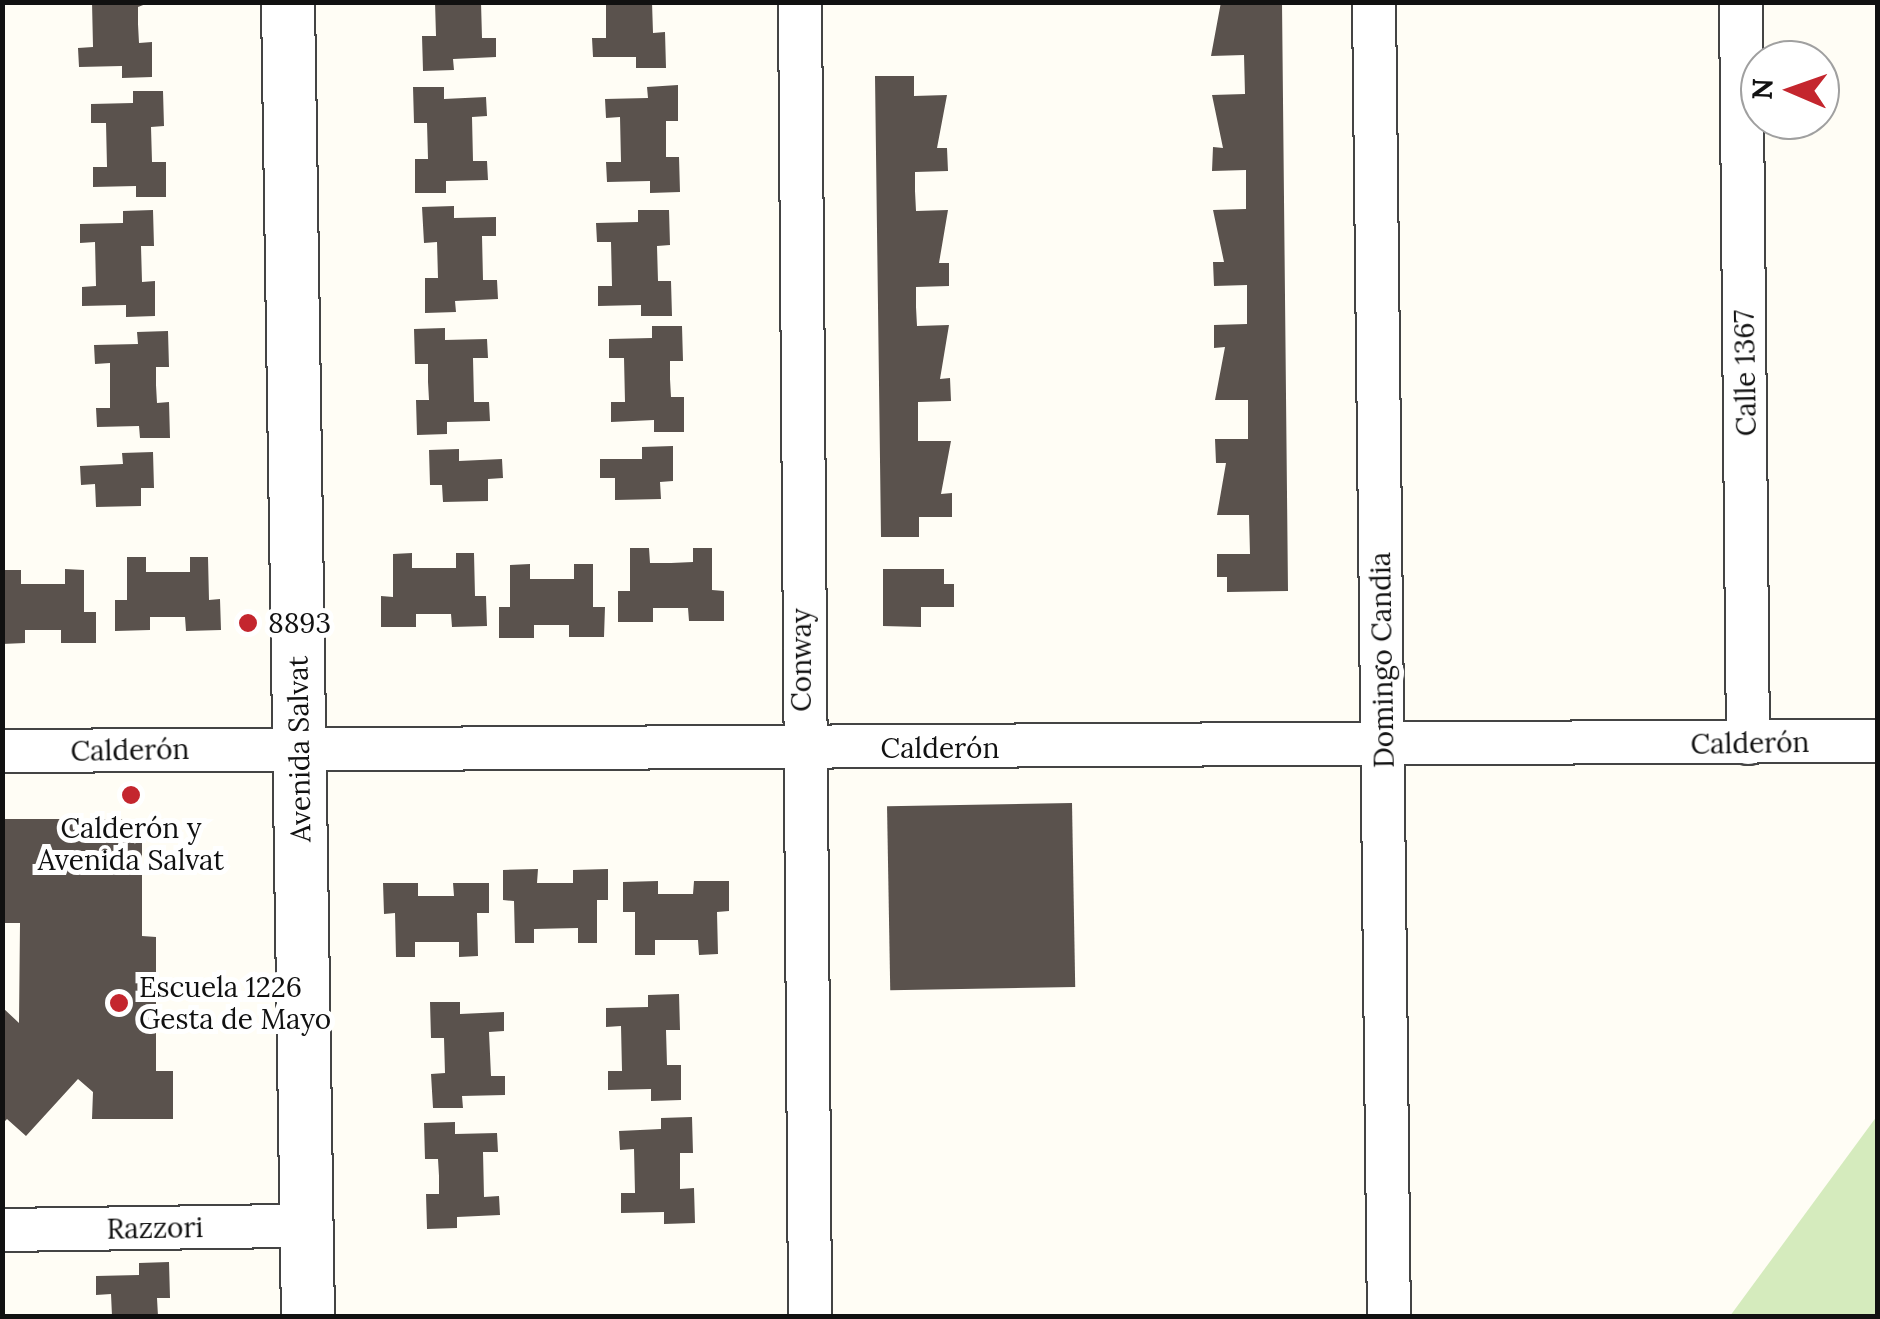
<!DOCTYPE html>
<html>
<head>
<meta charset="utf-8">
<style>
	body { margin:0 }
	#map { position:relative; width:1880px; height:1319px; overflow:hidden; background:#fffdf5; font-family:Lora,serif }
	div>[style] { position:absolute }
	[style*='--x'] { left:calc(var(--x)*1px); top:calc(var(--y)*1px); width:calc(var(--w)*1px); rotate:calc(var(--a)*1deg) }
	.green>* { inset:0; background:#d5ebbd }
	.building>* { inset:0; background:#5a524d; transform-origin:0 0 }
	.roads { filter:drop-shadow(2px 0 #444) drop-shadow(-2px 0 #444) drop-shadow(0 2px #444) drop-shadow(0 -2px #444) }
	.minor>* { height:42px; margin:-21px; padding:0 21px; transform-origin:21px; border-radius:21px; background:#fff }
	.tertiary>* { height:52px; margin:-26px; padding:0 26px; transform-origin:26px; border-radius:26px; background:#fff }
	.dots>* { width:28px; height:28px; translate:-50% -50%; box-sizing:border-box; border:5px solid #fff; border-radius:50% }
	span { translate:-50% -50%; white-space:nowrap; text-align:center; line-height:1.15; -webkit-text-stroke:10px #fff; paint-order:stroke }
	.street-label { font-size:28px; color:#111 }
	.poi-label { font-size:28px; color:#111 }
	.left { translate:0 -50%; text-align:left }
	.frame { position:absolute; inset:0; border:5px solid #111; pointer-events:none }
	.north { position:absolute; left:1740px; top:40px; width:100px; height:100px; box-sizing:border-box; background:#fff; border:2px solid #a0a0a0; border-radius:50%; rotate:272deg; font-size:28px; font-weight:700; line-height:40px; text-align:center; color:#111 }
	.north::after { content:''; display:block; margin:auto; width:35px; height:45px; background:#c4262e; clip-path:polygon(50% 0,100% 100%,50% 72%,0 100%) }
</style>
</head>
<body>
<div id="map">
	<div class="green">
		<div style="clip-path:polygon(1877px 1116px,1877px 1316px,1730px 1316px)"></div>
	</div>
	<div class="building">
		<div style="clip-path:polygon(92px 2px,151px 2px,138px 7px,138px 24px,139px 43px,152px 42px,152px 77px,122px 78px,122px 66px,79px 67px,78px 48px,93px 47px)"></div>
		<div style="clip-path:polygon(435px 2px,481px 2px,482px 38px,496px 38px,496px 57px,453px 59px,454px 70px,423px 71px,422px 36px,436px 36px)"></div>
		<div style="clip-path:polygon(606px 2px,652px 2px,653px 33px,665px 32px,666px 68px,636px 68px,636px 57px,593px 57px,592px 38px,606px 38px)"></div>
		<div style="clip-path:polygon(1221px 2px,1282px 2px,1288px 591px,1227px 592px,1227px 577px,1217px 577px,1217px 554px,1250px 554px,1249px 515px,1217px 515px,1226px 463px,1216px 463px,1215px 439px,1248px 439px,1248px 400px,1215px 400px,1225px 347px,1214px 348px,1214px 325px,1247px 324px,1247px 285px,1214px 286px,1213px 262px,1224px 262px,1213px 210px,1246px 209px,1246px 170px,1212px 171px,1213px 147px,1223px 148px,1212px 95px,1245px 94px,1244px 55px,1211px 56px)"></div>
		<div style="clip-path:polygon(875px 76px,914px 76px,914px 96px,947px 95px,937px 148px,947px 148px,948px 171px,915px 172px,915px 191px,916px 211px,948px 210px,939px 263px,949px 263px,949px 286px,916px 287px,916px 307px,917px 326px,949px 325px,940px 379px,950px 378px,951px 401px,918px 402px,918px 441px,951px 441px,941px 494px,952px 493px,952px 517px,919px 517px,919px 537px,881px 537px)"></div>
		<div style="clip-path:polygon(678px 85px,678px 121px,666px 121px,666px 157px,679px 157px,680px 192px,650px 193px,650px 181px,607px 182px,606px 162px,621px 162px,620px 117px,606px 118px,605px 99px,648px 98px,647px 87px)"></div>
		<div style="clip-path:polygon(413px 87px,444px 87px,444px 99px,486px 97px,487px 116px,472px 117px,473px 161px,487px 161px,488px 180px,446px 181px,446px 193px,415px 193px,415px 159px,428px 159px,427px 123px,414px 123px)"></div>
		<div style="clip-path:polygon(133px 91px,163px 91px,164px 126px,151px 127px,152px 162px,166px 162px,166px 197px,136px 197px,136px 186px,93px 187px,93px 167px,107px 167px,106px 123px,91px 123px,91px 104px,133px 103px)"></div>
		<div style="clip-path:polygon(454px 206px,454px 218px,496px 217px,496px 236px,482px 236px,483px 280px,497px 280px,498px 299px,455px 301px,456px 312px,425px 313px,425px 278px,438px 278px,437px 242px,424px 243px,422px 207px)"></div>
		<div style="clip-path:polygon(153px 210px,154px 246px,141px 246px,142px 282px,155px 281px,155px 316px,126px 317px,126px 305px,82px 306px,82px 287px,96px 286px,95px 242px,80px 243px,80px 224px,123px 223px,123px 211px)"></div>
		<div style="clip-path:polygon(638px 210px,669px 210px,670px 245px,657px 246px,658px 281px,671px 281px,672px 316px,641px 316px,641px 305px,598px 306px,598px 286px,612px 286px,611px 242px,597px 242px,596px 223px,638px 222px)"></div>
		<div style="clip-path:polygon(652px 326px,682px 326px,683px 361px,670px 361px,670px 379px,671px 397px,684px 397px,684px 432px,654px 432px,654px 420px,611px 422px,611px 402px,625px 402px,624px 358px,609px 358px,609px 339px,652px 338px)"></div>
		<div style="clip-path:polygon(445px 328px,445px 340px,487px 339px,488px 358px,473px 358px,474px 402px,489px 402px,490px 421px,447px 422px,447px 434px,417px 435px,416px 400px,429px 400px,428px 382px,428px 364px,415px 364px,414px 329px)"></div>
		<div style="clip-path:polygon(168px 331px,169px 367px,156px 367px,156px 385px,157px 403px,169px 402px,170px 438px,140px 438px,139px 426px,97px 427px,96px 408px,110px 408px,110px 363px,95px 364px,94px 345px,138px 344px,137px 332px)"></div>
		<div style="clip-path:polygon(673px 446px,673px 481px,660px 482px,661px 499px,615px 500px,615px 478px,600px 478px,600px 459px,642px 459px,642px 447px)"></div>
		<div style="clip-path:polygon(459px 449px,459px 461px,502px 459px,503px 478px,488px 479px,488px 501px,443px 502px,442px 485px,430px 485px,429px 450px)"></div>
		<div style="clip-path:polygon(153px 452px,154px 488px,141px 488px,141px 506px,96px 507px,95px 484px,81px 485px,80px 466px,123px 464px,122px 453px)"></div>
		<div style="clip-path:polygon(630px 548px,649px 548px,650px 563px,671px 563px,693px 562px,693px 548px,712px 548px,712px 590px,724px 591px,724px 621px,689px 621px,688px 608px,653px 608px,653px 622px,618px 622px,618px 591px,630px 591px)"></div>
		<div style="clip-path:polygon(412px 553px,412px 568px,456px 568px,456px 553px,474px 553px,475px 596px,486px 596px,487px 626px,452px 627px,451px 614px,416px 614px,416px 627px,381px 627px,381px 596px,393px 597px,393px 554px)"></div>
		<div style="clip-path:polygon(127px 557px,146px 557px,146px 572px,190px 572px,190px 557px,208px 557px,209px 600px,220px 599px,221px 630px,186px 631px,185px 617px,150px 617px,150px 630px,115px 631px,115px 600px,127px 600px)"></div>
		<div style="clip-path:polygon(530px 564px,530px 579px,574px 579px,574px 564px,593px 564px,593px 607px,605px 607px,604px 637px,569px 637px,569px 625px,534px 625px,534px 638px,499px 638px,499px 607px,510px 607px,510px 565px)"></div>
		<div style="clip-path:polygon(65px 569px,84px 570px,84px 612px,96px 612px,96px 643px,61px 643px,61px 630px,25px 630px,25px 643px,2px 644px,2px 570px,21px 570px,21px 584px,65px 584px)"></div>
		<div style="clip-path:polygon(883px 569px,944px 569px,944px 584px,954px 584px,954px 607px,921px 607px,921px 627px,883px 626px)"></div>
		<div style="left:1072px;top:803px;width:184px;height:185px;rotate:89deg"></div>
		<div style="clip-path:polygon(2px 819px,142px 819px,142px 936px,156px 937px,156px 1071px,173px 1071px,173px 1119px,92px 1119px,93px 1092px,78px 1079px,26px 1136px,7px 1119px,2px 1124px,2px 1007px,19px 1023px,20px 923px,2px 923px)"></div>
		<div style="clip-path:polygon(538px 869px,537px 883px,573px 883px,573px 870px,608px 869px,608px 900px,597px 900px,597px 943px,578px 943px,578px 928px,534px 929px,534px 943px,515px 943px,514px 901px,503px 900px,503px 870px)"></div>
		<div style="clip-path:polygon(658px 881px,658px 894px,693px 894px,694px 881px,729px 881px,729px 911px,717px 912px,718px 954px,699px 955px,698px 940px,655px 940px,655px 955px,635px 955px,635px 912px,623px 912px,623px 882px)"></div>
		<div style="clip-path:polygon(383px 883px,418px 883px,418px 896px,454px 896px,453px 883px,489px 883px,489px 913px,477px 913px,478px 956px,459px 957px,459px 942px,415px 942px,415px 957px,396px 957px,395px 913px,384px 914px)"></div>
		<div style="clip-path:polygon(679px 994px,680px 1030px,666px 1030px,667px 1065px,681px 1065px,681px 1100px,651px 1101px,651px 1089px,608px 1090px,608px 1071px,622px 1071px,621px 1026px,606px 1027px,606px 1008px,648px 1007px,648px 995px)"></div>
		<div style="clip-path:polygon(430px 1002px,460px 1002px,460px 1014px,504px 1012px,504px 1031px,489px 1032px,491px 1076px,505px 1076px,505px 1095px,462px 1096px,463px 1108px,433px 1108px,431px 1074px,445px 1073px,444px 1038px,431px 1038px)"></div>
		<div style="clip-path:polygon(692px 1117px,693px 1153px,680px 1153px,680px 1189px,694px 1188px,695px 1223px,664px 1224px,664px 1212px,621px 1213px,621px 1193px,635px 1193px,634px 1149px,620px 1150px,619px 1131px,661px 1129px,661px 1118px)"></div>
		<div style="clip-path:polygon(455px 1122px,455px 1134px,497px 1133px,498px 1152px,483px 1152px,484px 1197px,499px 1196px,500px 1215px,457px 1217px,457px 1228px,427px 1229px,426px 1194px,439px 1194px,439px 1176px,438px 1159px,425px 1159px,424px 1123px)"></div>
		<div style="clip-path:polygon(169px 1262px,170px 1298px,157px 1298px,158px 1316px,112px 1316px,111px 1294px,96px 1295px,96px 1276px,139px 1275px,139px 1263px)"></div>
	</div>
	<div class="roads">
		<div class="minor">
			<div style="--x:800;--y:2;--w:1314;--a:89.56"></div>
			<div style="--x:1374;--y:2;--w:1314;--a:89.35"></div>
			<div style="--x:1741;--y:2;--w:741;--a:89.46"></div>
			<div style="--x:2;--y:751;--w:1876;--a:-0.31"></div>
			<div style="--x:2;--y:1230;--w:305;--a:-0.8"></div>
		</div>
		<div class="tertiary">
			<div style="--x:288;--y:2;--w:1314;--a:89.13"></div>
		</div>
	</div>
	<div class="dots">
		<div style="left:248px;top:623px;background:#c4262e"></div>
		<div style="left:131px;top:795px;background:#c4262e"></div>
		<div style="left:119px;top:1003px;background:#c4262e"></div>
	</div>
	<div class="street-label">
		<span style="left:1745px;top:373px;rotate:-91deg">Calle 1367</span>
		<span style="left:801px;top:660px;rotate:-90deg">Conway</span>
		<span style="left:1382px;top:660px;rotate:-91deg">Domingo Candia</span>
		<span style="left:1750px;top:743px;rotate:-1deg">Calderón</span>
		<span style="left:940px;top:748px">Calderón</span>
		<span style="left:299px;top:749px;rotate:-91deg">Avenida Salvat</span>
		<span style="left:130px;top:750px;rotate:-1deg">Calderón</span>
		<span style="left:155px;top:1228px;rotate:-1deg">Razzori</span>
	</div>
	<div class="poi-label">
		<span class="left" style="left:268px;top:623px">8893</span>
		<span style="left:131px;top:844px">Calderón y<br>Avenida Salvat</span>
		<span class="left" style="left:139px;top:1003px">Escuela 1226<br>Gesta de Mayo</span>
	</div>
	<div class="frame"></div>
	<div class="north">N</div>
</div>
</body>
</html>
